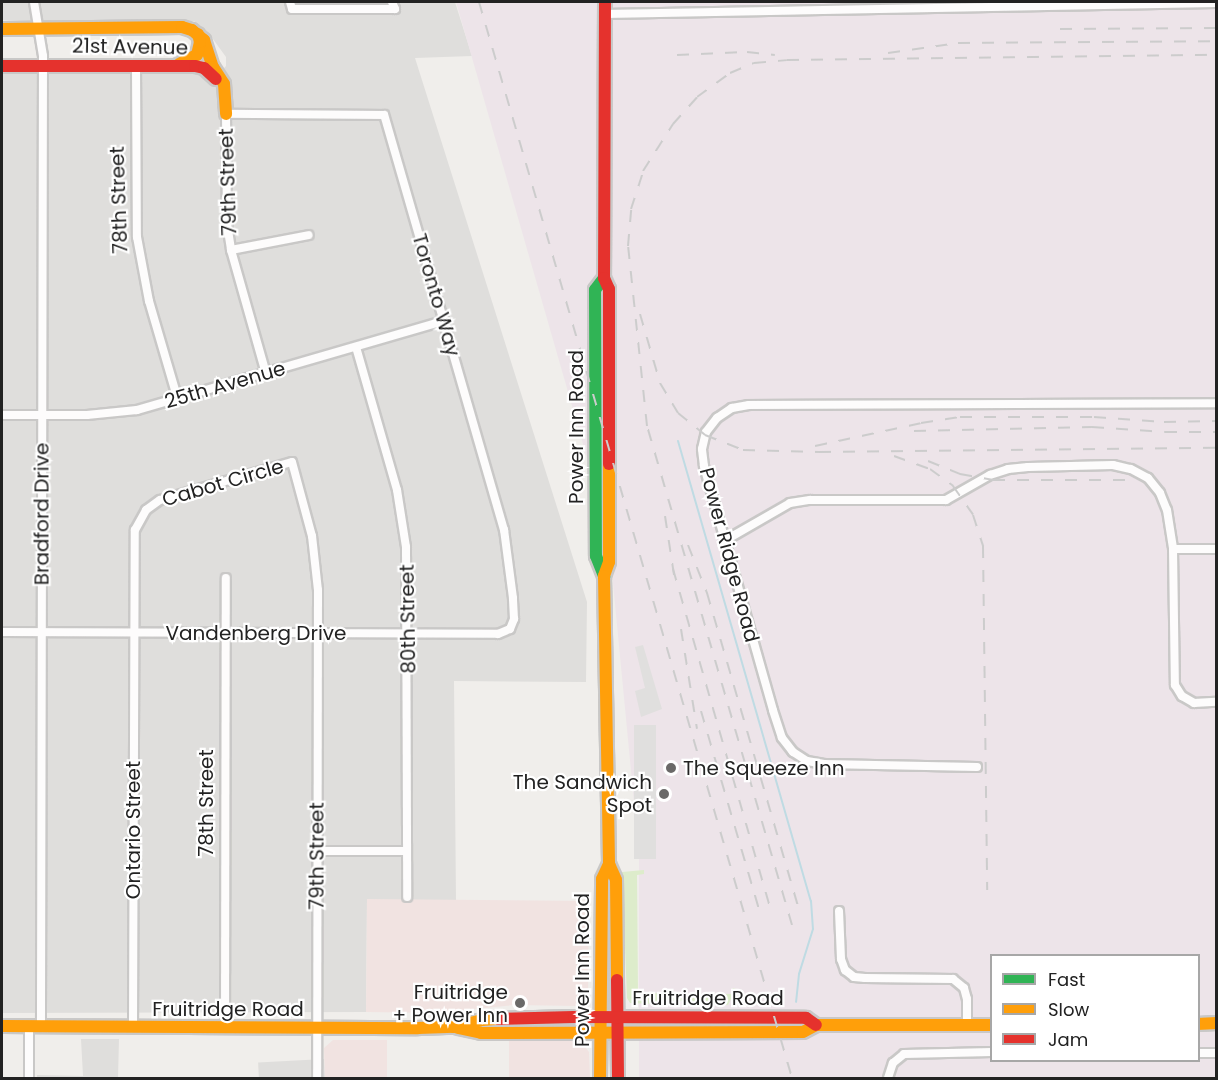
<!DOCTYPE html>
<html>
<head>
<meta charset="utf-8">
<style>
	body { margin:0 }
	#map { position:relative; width:1218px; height:1080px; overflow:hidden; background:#f0eeeb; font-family:Poppins,sans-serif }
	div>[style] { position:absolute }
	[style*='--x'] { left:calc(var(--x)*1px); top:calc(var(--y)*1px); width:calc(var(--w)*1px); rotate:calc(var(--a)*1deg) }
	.residential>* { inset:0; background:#dfdedc; transform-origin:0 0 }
	.commercial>* { inset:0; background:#f1e3e1 }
	.industrial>* { inset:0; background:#ede4e9 }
	.grass>* { inset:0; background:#ddeccb }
	.parking>* { inset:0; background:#e0dfde; transform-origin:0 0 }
	.stream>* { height:2px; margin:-1px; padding:0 1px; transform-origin:1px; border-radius:1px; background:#bfdbe3 }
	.roads { filter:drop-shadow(2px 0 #c9c8c7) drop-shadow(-2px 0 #c9c8c7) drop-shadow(0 2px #c9c8c7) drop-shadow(0 -2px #c9c8c7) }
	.street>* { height:8px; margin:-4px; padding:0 4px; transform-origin:4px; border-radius:4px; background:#fdfcfc }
	.fast>* { height:12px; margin:-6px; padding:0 6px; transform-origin:6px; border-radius:6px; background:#30b455 }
	.slow>* { height:12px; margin:-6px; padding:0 6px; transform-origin:6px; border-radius:6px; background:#ff9f0a }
	.jam>* { height:12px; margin:-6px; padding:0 6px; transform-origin:6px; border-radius:6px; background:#e5322d }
	.rail>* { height:2px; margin-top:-1px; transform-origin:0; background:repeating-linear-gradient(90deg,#ccc 0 12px,transparent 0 24px) }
	.dots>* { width:16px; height:16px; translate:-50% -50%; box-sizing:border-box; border:3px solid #fff; border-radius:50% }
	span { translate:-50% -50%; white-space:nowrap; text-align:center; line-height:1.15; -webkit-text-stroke:4.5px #fff; paint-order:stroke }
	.street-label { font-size:20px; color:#222 }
	.poi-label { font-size:20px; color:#222 }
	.left { translate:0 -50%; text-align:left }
	.right { translate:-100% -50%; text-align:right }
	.frame { position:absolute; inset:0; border:3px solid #222; pointer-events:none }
	.legend { position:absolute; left:990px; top:954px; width:210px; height:108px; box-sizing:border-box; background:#fff; border:2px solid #a7a7a7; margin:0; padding:8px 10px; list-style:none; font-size:18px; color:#222 }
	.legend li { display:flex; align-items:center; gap:12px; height:30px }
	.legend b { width:30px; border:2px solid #a7a7a7 }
</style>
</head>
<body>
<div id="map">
	<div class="residential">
		<div style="clip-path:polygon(2px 2px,455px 2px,472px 56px,415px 58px,587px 602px,586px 682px,454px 681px,456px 900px,367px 900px,366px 1012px,2px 1013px,2px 73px,196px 74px,213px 80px,226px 66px,226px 57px,210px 35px,194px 21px,2px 20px)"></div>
		<div style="clip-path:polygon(81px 1039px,119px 1039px,118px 1078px,37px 1078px,37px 1075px,83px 1076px)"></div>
		<div style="left:324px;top:1059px;width:19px;height:66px;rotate:87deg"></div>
	</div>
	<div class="commercial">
		<div style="clip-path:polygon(367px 899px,589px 901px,588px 1000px,579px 1006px,514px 1005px,435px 1013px,366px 1012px)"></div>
		<div style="clip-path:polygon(333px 1040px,387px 1040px,387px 1078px,325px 1078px,324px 1048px)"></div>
		<div style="clip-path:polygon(580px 1041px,589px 1052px,590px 1078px,509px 1078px,509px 1041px)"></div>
	</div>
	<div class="industrial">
		<div style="clip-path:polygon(evenodd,456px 2px,1216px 2px,1216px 1078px,639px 1078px,639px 854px,608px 531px,456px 2px,992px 956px,1198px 956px,1198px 1060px,992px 1060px,992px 956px)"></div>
	</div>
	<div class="grass">
		<div style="clip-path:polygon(644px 870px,644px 874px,637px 875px,638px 993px,731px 994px,733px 988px,736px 989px,728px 1005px,693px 1005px,692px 999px,680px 1001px,679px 1005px,630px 1003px,627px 998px,622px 872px)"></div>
	</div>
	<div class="parking">
		<div style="clip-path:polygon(643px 645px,662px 709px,641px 717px,635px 691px,645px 688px,635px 647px)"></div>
		<div style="left:656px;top:725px;width:134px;height:22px;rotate:90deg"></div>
	</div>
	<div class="stream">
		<div style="--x:678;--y:441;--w:479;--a:73.9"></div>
		<div style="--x:811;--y:901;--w:28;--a:86"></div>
		<div style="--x:813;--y:929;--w:47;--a:107.3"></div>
		<div style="--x:799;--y:974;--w:28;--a:96"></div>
	</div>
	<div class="roads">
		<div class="street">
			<div style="--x:34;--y:2;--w:55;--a:80.5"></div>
			<div style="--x:43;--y:56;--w:972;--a:90.12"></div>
			<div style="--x:290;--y:2;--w:7;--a:74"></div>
			<div style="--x:292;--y:9;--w:103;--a:0"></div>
			<div style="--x:395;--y:9;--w:8;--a:-113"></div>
			<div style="--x:605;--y:14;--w:611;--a:-1.03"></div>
			<div style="--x:136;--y:66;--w:171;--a:89.7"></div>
			<div style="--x:137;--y:237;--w:65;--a:79.4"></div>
			<div style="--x:149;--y:301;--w:103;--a:73.7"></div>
			<div style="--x:231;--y:250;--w:79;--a:-10.9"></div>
			<div style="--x:356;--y:347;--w:149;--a:74"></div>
			<div style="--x:397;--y:490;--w:58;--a:81"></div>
			<div style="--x:406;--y:547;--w:350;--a:89.8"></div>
			<div style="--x:2;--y:415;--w:85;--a:0"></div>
			<div style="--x:87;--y:415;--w:50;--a:-5.7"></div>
			<div style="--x:137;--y:410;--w:320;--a:-16.2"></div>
			<div style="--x:724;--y:541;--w:76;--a:-29.9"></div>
			<div style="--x:790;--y:503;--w:20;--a:-9"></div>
			<div style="--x:810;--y:500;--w:136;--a:0"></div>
			<div style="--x:946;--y:500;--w:51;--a:-29.6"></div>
			<div style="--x:990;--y:475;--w:19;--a:-18"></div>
			<div style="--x:1008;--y:469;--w:20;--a:-6"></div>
			<div style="--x:1028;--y:467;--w:85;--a:-1.3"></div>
			<div style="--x:1113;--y:465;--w:18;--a:13"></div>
			<div style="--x:1131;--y:469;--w:19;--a:28"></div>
			<div style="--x:1148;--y:478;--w:19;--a:51"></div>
			<div style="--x:1160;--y:493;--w:18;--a:68"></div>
			<div style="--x:1167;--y:510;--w:39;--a:81"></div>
			<div style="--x:1173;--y:549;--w:136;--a:89.2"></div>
			<div style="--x:1175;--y:685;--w:13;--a:58"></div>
			<div style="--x:1182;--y:696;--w:14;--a:30"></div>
			<div style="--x:1194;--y:703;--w:22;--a:-3"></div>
			<div style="--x:1173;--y:549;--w:43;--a:0"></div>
			<div style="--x:2;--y:632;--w:496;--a:0.2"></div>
			<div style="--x:498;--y:634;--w:13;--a:-23"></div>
			<div style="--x:510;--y:629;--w:11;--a:-68"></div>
			<div style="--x:514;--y:619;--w:21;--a:-93"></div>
			<div style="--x:513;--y:598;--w:69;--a:-97.5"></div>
			<div style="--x:504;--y:530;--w:432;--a:-106.1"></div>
			<div style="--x:384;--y:115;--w:158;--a:-179.6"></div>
			<div style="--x:226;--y:114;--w:110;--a:89.5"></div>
			<div style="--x:227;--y:224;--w:26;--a:81"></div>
			<div style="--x:231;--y:250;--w:129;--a:74.2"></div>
			<div style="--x:977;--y:767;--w:153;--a:-178.9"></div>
			<div style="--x:824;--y:764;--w:17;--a:-170"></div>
			<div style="--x:807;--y:761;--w:17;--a:-147"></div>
			<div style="--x:793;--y:752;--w:18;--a:-128"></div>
			<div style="--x:782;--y:738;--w:29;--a:-108"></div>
			<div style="--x:773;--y:710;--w:254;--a:-105.8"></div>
			<div style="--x:704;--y:466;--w:17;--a:-97"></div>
			<div style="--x:702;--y:449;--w:17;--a:-77"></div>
			<div style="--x:706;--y:432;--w:18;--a:-52"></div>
			<div style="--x:717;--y:418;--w:18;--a:-34"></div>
			<div style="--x:732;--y:408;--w:17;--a:-10"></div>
			<div style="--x:749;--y:405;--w:467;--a:-0.2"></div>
			<div style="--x:317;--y:851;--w:90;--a:0"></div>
			<div style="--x:839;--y:911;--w:48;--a:87.6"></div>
			<div style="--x:841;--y:959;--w:12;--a:70"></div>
			<div style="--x:845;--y:970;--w:11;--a:38"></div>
			<div style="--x:854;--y:977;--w:11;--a:5"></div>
			<div style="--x:865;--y:978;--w:88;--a:0.7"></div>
			<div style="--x:953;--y:979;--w:14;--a:39"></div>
			<div style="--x:964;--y:988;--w:11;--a:75"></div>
			<div style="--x:967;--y:999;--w:26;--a:90"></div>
			<div style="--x:29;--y:1028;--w:50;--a:90"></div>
			<div style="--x:133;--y:1028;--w:498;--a:-89.8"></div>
			<div style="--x:135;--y:530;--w:23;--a:-61"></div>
			<div style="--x:146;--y:510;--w:17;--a:-36"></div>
			<div style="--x:160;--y:500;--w:137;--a:-16.1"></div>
			<div style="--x:292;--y:462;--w:77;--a:74.9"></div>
			<div style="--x:312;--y:536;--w:54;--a:83.7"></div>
			<div style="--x:318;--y:590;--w:488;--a:90.1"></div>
			<div style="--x:225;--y:1028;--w:450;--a:-89.9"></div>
			<div style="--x:1198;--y:1053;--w:18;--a:0"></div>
			<div style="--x:888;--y:1078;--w:16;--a:-72"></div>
			<div style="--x:893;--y:1063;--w:14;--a:-39"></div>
			<div style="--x:904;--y:1054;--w:88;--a:-1.3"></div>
		</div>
		<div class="fast">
			<div style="--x:604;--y:278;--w:15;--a:127"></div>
			<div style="--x:595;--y:290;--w:266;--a:89.8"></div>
			<div style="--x:596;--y:556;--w:22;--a:68"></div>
		</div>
		<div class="slow">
			<div style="--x:2;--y:29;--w:180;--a:-0.6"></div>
			<div style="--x:182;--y:27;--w:10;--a:17"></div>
			<div style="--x:192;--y:30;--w:16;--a:40"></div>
			<div style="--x:204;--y:40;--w:28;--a:72"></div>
			<div style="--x:213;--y:67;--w:20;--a:57"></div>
			<div style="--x:224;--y:84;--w:30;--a:86"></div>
			<div style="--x:179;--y:64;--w:20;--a:-27"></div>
			<div style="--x:197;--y:55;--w:13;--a:-77"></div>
			<div style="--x:200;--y:42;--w:8;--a:-104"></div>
			<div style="--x:609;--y:464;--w:98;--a:90"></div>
			<div style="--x:609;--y:562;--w:15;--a:110"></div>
			<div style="--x:604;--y:576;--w:288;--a:89"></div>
			<div style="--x:609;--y:864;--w:17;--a:66"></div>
			<div style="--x:616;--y:880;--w:100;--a:89.4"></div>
			<div style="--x:1198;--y:1024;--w:18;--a:-3"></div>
			<div style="--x:2;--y:1026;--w:416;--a:0.3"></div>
			<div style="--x:418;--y:1028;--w:36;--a:-2"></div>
			<div style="--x:454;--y:1027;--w:29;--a:-14"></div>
			<div style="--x:482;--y:1020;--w:16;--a:-4"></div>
			<div style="--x:458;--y:1028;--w:24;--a:12"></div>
			<div style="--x:481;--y:1033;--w:322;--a:-0.2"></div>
			<div style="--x:803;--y:1032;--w:15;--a:-28"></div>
			<div style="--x:816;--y:1025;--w:176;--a:0"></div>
			<div style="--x:600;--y:1078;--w:199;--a:-89.4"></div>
			<div style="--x:602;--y:879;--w:17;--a:-65"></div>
		</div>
		<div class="jam">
			<div style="--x:605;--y:2;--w:276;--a:90.2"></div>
			<div style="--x:604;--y:278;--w:12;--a:66"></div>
			<div style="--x:609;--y:289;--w:175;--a:90"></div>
			<div style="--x:2;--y:66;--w:193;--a:0"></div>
			<div style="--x:195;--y:66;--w:9;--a:13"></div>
			<div style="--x:204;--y:68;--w:16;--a:43"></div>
			<div style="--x:617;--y:980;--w:98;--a:89.4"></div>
			<div style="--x:498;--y:1019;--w:76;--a:-1.5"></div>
			<div style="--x:574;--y:1017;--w:232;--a:0.2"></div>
			<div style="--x:806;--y:1018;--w:12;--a:35"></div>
		</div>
	</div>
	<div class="rail">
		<div style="--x:479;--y:2;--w:1121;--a:73.78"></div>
		<div style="--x:1060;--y:29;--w:156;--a:-0.4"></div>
		<div style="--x:888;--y:53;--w:71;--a:-8.1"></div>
		<div style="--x:958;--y:43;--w:258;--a:-0.4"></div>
		<div style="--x:677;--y:55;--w:70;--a:-2.5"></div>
		<div style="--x:747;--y:52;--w:28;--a:6"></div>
		<div style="--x:640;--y:314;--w:72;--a:73.8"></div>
		<div style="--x:660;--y:383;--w:35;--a:59"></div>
		<div style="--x:678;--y:413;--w:35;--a:39"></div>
		<div style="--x:705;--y:435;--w:41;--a:21.5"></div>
		<div style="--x:743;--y:450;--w:76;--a:1.5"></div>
		<div style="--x:819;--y:452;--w:397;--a:-0.6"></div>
		<div style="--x:914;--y:431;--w:178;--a:-1.3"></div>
		<div style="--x:1092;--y:427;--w:73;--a:3.9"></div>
		<div style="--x:1165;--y:432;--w:51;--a:0"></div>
		<div style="--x:815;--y:446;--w:108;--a:-12.2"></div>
		<div style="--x:921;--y:423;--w:39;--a:-9"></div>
		<div style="--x:960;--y:417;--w:134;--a:0"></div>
		<div style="--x:1094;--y:417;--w:70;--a:4.1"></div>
		<div style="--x:1164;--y:422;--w:52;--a:-1.1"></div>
		<div style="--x:894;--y:456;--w:38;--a:20"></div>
		<div style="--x:930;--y:469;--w:29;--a:36"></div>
		<div style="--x:953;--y:486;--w:35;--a:55"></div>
		<div style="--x:973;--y:515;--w:33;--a:72"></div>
		<div style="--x:983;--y:546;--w:344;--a:89.3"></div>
		<div style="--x:928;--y:461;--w:35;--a:22"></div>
		<div style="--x:960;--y:474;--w:34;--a:10"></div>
		<div style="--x:993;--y:480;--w:136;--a:0"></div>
		<div style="--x:665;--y:516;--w:60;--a:81.3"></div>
		<div style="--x:688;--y:545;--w:52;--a:68.4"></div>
		<div style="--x:707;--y:593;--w:330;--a:73.8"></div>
		<div style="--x:673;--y:569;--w:356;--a:74"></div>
		<div style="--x:681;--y:629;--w:101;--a:80.9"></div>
		<div style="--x:701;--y:711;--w:214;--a:73.7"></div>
		<div style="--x:792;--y:925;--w:520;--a:-106.2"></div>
		<div style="--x:647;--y:426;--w:181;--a:-96"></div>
		<div style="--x:628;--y:246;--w:37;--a:-85"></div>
		<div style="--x:631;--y:209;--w:40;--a:-72"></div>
		<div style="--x:643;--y:171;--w:56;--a:-57.4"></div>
		<div style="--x:673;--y:124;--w:36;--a:-48"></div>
		<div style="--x:697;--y:97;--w:41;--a:-36"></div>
		<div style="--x:730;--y:73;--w:26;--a:-23"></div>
		<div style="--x:754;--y:63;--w:33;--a:-5"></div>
		<div style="--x:787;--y:60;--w:429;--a:-0.7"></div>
	</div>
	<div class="dots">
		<div style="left:671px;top:768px;background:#6a6968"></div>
		<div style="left:664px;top:794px;background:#6a6968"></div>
		<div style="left:520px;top:1003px;background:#6a6968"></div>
	</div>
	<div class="street-label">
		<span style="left:130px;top:47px;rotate:1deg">21st Avenue</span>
		<span style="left:228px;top:182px;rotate:-92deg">79th Street</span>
		<span style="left:119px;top:200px;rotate:-92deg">78th Street</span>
		<span style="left:436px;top:295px;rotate:74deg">Toronto Way</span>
		<span style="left:225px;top:385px;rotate:-16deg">25th Avenue</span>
		<span style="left:576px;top:427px;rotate:-90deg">Power Inn Road</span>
		<span style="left:223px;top:483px;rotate:-16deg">Cabot Circle</span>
		<span style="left:42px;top:514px;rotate:-90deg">Bradford Drive</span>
		<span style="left:729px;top:555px;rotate:75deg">Power Ridge Road</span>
		<span style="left:408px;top:619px;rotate:-91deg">80th Street</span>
		<span style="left:256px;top:633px">Vandenberg Drive</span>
		<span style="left:206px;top:803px;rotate:-90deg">78th Street</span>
		<span style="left:133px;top:830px;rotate:-90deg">Ontario Street</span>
		<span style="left:317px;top:856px;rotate:-90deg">79th Street</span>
		<span style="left:582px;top:970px;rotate:-90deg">Power Inn Road</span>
		<span style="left:708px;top:998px">Fruitridge Road</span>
		<span style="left:228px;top:1009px">Fruitridge Road</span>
	</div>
	<div class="poi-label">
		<span class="left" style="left:683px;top:768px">The Squeeze Inn</span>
		<span class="right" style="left:652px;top:794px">The Sandwich<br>Spot</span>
		<span class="right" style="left:508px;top:1004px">Fruitridge<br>+ Power Inn</span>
	</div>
	<div class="frame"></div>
	<ul class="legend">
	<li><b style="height:8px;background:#30b455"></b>Fast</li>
	<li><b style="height:8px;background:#ff9f0a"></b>Slow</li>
	<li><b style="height:8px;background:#e5322d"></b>Jam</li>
	</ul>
</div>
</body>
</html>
